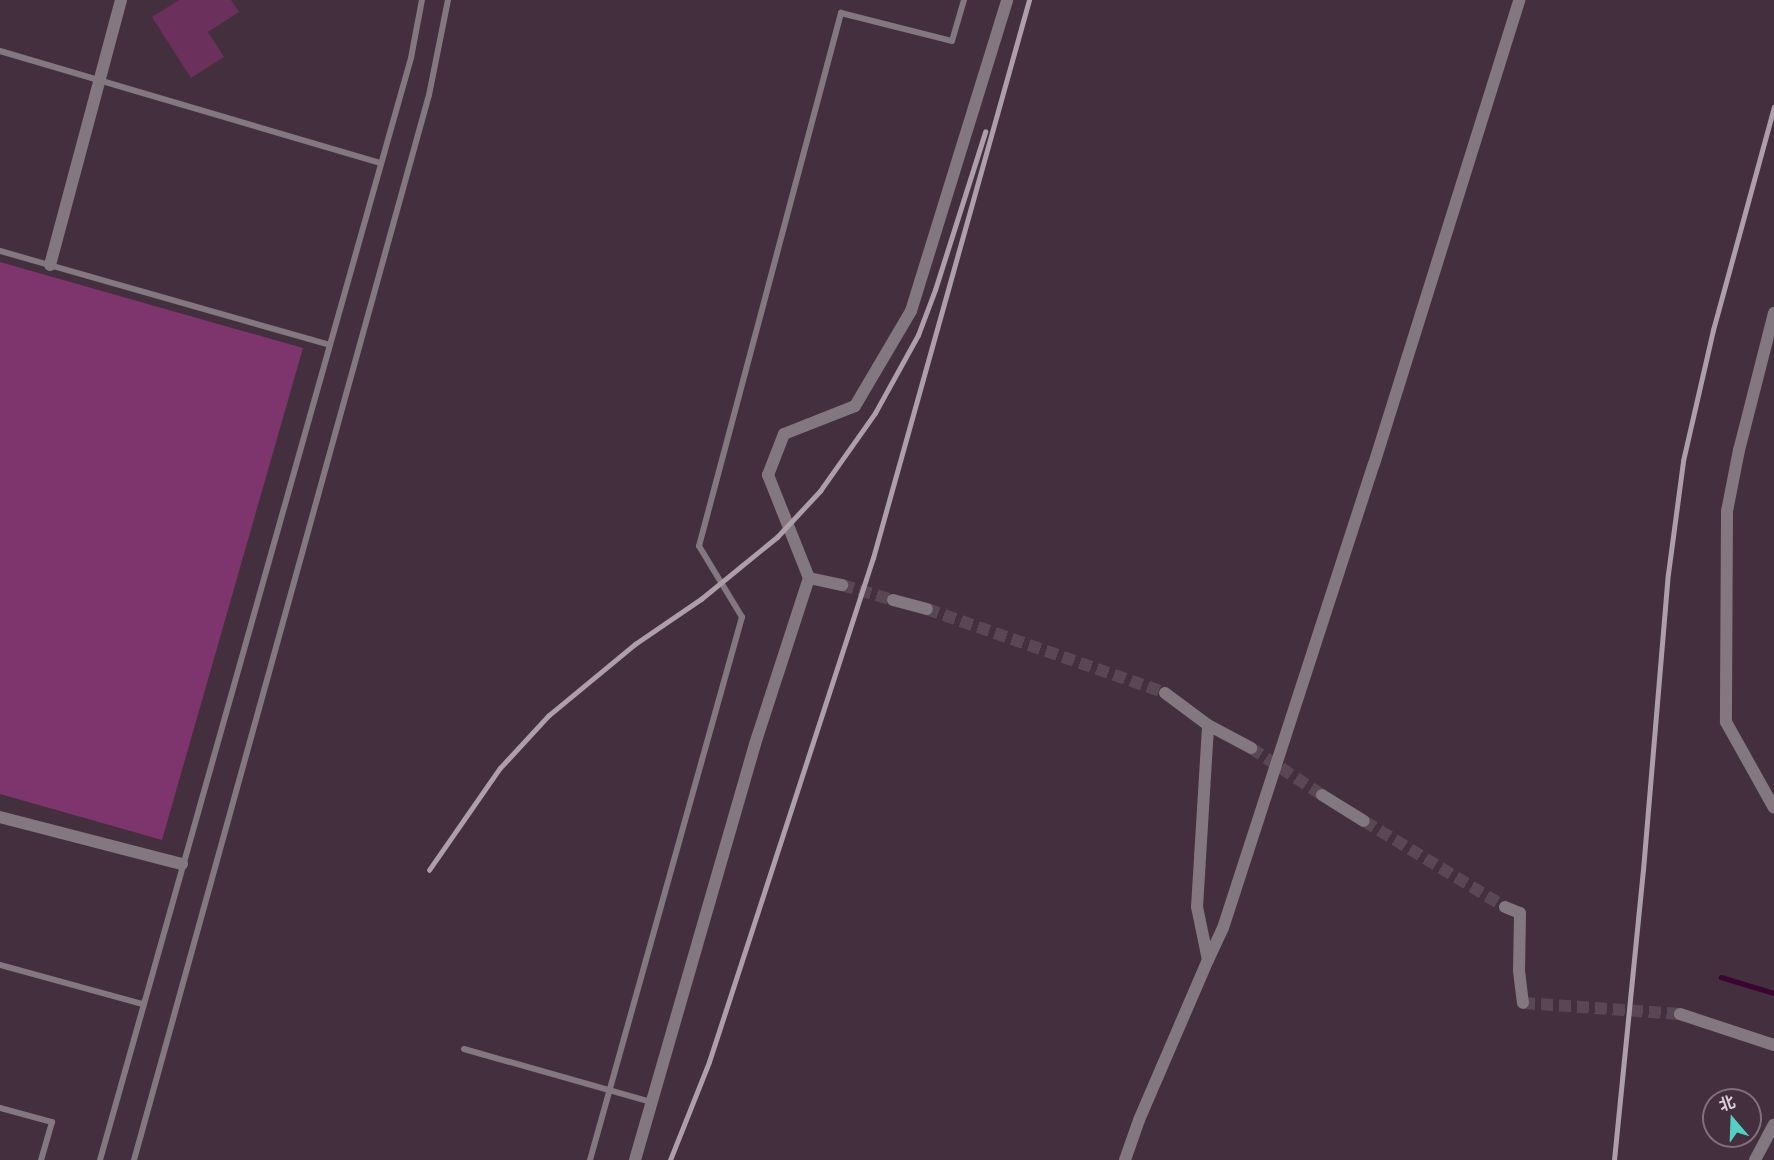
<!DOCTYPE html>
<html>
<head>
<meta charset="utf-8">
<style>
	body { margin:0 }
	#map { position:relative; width:1774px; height:1160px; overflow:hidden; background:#432f3d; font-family:Lato,"Noto Sans SC",sans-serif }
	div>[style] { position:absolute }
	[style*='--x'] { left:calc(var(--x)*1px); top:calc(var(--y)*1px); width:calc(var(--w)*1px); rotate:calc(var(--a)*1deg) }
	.green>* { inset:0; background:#6b315c }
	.stream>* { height:4.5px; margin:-2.25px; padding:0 2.25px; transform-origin:2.25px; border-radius:2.25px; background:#3c0430 }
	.building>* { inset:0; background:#7e346c }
	.minor-tunnel>* { height:12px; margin-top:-6px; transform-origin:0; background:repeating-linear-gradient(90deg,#5a4754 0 12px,transparent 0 18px) }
	.service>* { height:6px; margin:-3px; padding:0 3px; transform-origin:3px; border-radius:3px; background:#83787f }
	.minor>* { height:12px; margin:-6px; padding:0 6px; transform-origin:6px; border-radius:6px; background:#83787f }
	.tertiary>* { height:12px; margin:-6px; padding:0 6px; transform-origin:6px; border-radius:6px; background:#83787f }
	.rail>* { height:4.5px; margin:-2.25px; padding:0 2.25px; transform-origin:2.25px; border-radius:2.25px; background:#ad9ea9 }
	span { translate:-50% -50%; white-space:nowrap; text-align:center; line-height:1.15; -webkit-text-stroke:5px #432f3d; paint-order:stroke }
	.north { position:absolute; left:1702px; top:1088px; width:60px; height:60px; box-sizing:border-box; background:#432f3d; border:2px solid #816f7b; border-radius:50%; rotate:341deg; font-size:16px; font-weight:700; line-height:24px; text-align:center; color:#ddd0d9 }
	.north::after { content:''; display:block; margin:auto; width:21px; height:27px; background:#55cec4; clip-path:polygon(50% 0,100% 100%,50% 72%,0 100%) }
</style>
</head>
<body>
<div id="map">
	<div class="green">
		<div style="clip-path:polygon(179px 0,231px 0,239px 12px,208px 32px,224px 57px,191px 78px,152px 17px)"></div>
	</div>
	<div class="stream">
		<div style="--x:1721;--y:977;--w:55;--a:16.8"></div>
	</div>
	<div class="building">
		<div style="clip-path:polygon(0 262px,303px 348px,162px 840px,0 794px)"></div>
	</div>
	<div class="minor-tunnel">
		<div style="--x:842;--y:585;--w:53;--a:16.4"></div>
		<div style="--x:927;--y:609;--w:252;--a:19.4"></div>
		<div style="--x:1251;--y:748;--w:85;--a:33.5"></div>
		<div style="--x:1364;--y:821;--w:165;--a:31.4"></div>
		<div style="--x:1523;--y:1003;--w:157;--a:4"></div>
	</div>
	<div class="service">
		<div style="--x:0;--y:51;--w:397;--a:16.4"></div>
		<div style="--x:0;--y:251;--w:343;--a:15.9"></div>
		<div style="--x:0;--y:965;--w:148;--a:15.3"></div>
		<div style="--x:464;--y:1049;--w:194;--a:15.8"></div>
		<div style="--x:0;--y:1108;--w:54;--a:15.1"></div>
		<div style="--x:52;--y:1122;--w:40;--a:106"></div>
		<div style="--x:100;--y:1160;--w:1145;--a:-74.24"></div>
		<div style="--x:411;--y:58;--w:59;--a:-79.3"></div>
		<div style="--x:134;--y:1160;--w:1105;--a:-74.52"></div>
		<div style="--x:429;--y:95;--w:97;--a:-78.7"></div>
		<div style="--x:590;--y:1160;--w:564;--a:-74.36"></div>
		<div style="--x:742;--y:617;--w:83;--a:-121.2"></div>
		<div style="--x:699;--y:546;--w:552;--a:-75.08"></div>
		<div style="--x:841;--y:13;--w:114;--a:14.2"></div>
		<div style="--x:952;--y:41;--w:43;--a:-73.7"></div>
	</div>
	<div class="minor">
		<div style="--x:50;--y:265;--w:274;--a:-75"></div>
		<div style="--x:809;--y:578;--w:34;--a:12"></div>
		<div style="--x:893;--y:600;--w:35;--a:15"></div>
		<div style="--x:1165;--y:693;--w:54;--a:36.7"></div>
		<div style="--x:1208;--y:725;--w:49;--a:28.1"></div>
		<div style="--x:1322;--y:795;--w:49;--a:31.8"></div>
		<div style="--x:0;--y:817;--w:188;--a:14.5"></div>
		<div style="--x:1505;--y:907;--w:16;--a:22"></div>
		<div style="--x:1520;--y:913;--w:58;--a:91"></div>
		<div style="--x:1519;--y:971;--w:32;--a:83"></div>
		<div style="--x:1208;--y:960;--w:35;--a:-65"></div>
		<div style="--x:1223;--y:928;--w:488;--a:-72"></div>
		<div style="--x:1374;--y:464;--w:486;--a:-72.6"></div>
		<div style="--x:1680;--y:1014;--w:99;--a:18.3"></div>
		<div style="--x:1125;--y:1160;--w:42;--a:-70.7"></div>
		<div style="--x:1139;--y:1120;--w:174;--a:-66.7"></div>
		<div style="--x:1208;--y:960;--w:54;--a:-101.7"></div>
		<div style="--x:1197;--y:907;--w:182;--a:-86.5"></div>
	</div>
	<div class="tertiary">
		<div style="--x:1774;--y:313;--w:141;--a:104.3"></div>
		<div style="--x:1739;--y:450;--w:62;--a:101.1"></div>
		<div style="--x:1727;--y:511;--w:211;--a:90.3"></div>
		<div style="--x:1726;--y:722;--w:98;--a:60.8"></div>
		<div style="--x:635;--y:1160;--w:433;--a:-73.9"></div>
		<div style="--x:755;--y:744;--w:175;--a:-72"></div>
		<div style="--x:809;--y:578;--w:111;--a:-111.7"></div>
		<div style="--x:768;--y:475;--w:44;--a:-68.7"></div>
		<div style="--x:784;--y:434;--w:76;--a:-21.5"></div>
		<div style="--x:855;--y:406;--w:110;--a:-59.5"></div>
		<div style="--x:911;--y:311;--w:325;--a:-72.8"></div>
		<div style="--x:1755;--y:1160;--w:40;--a:-62"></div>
	</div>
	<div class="rail">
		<div style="--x:429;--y:870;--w:124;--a:-55.2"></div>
		<div style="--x:500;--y:768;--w:71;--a:-47.3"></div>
		<div style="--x:548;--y:716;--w:113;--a:-39.6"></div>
		<div style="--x:635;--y:644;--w:80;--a:-34.3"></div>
		<div style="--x:701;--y:599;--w:98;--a:-39.2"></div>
		<div style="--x:777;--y:537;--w:63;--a:-46.9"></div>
		<div style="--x:820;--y:491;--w:95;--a:-54.8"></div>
		<div style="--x:875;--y:413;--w:89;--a:-61.1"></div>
		<div style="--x:918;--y:335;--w:48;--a:-69.3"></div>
		<div style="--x:935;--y:290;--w:166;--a:-72.4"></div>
		<div style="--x:670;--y:1160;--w:105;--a:-68.3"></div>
		<div style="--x:709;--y:1062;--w:530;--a:-71.98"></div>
		<div style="--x:873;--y:558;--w:579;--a:-74.38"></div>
		<div style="--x:1614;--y:1160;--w:291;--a:-84.3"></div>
		<div style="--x:1643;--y:870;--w:297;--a:-85.2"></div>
		<div style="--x:1668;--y:574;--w:114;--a:-82.4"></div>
		<div style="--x:1683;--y:461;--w:134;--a:-77.1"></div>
		<div style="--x:1713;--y:330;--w:231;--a:-74.7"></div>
	</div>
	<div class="north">北</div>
</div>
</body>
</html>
